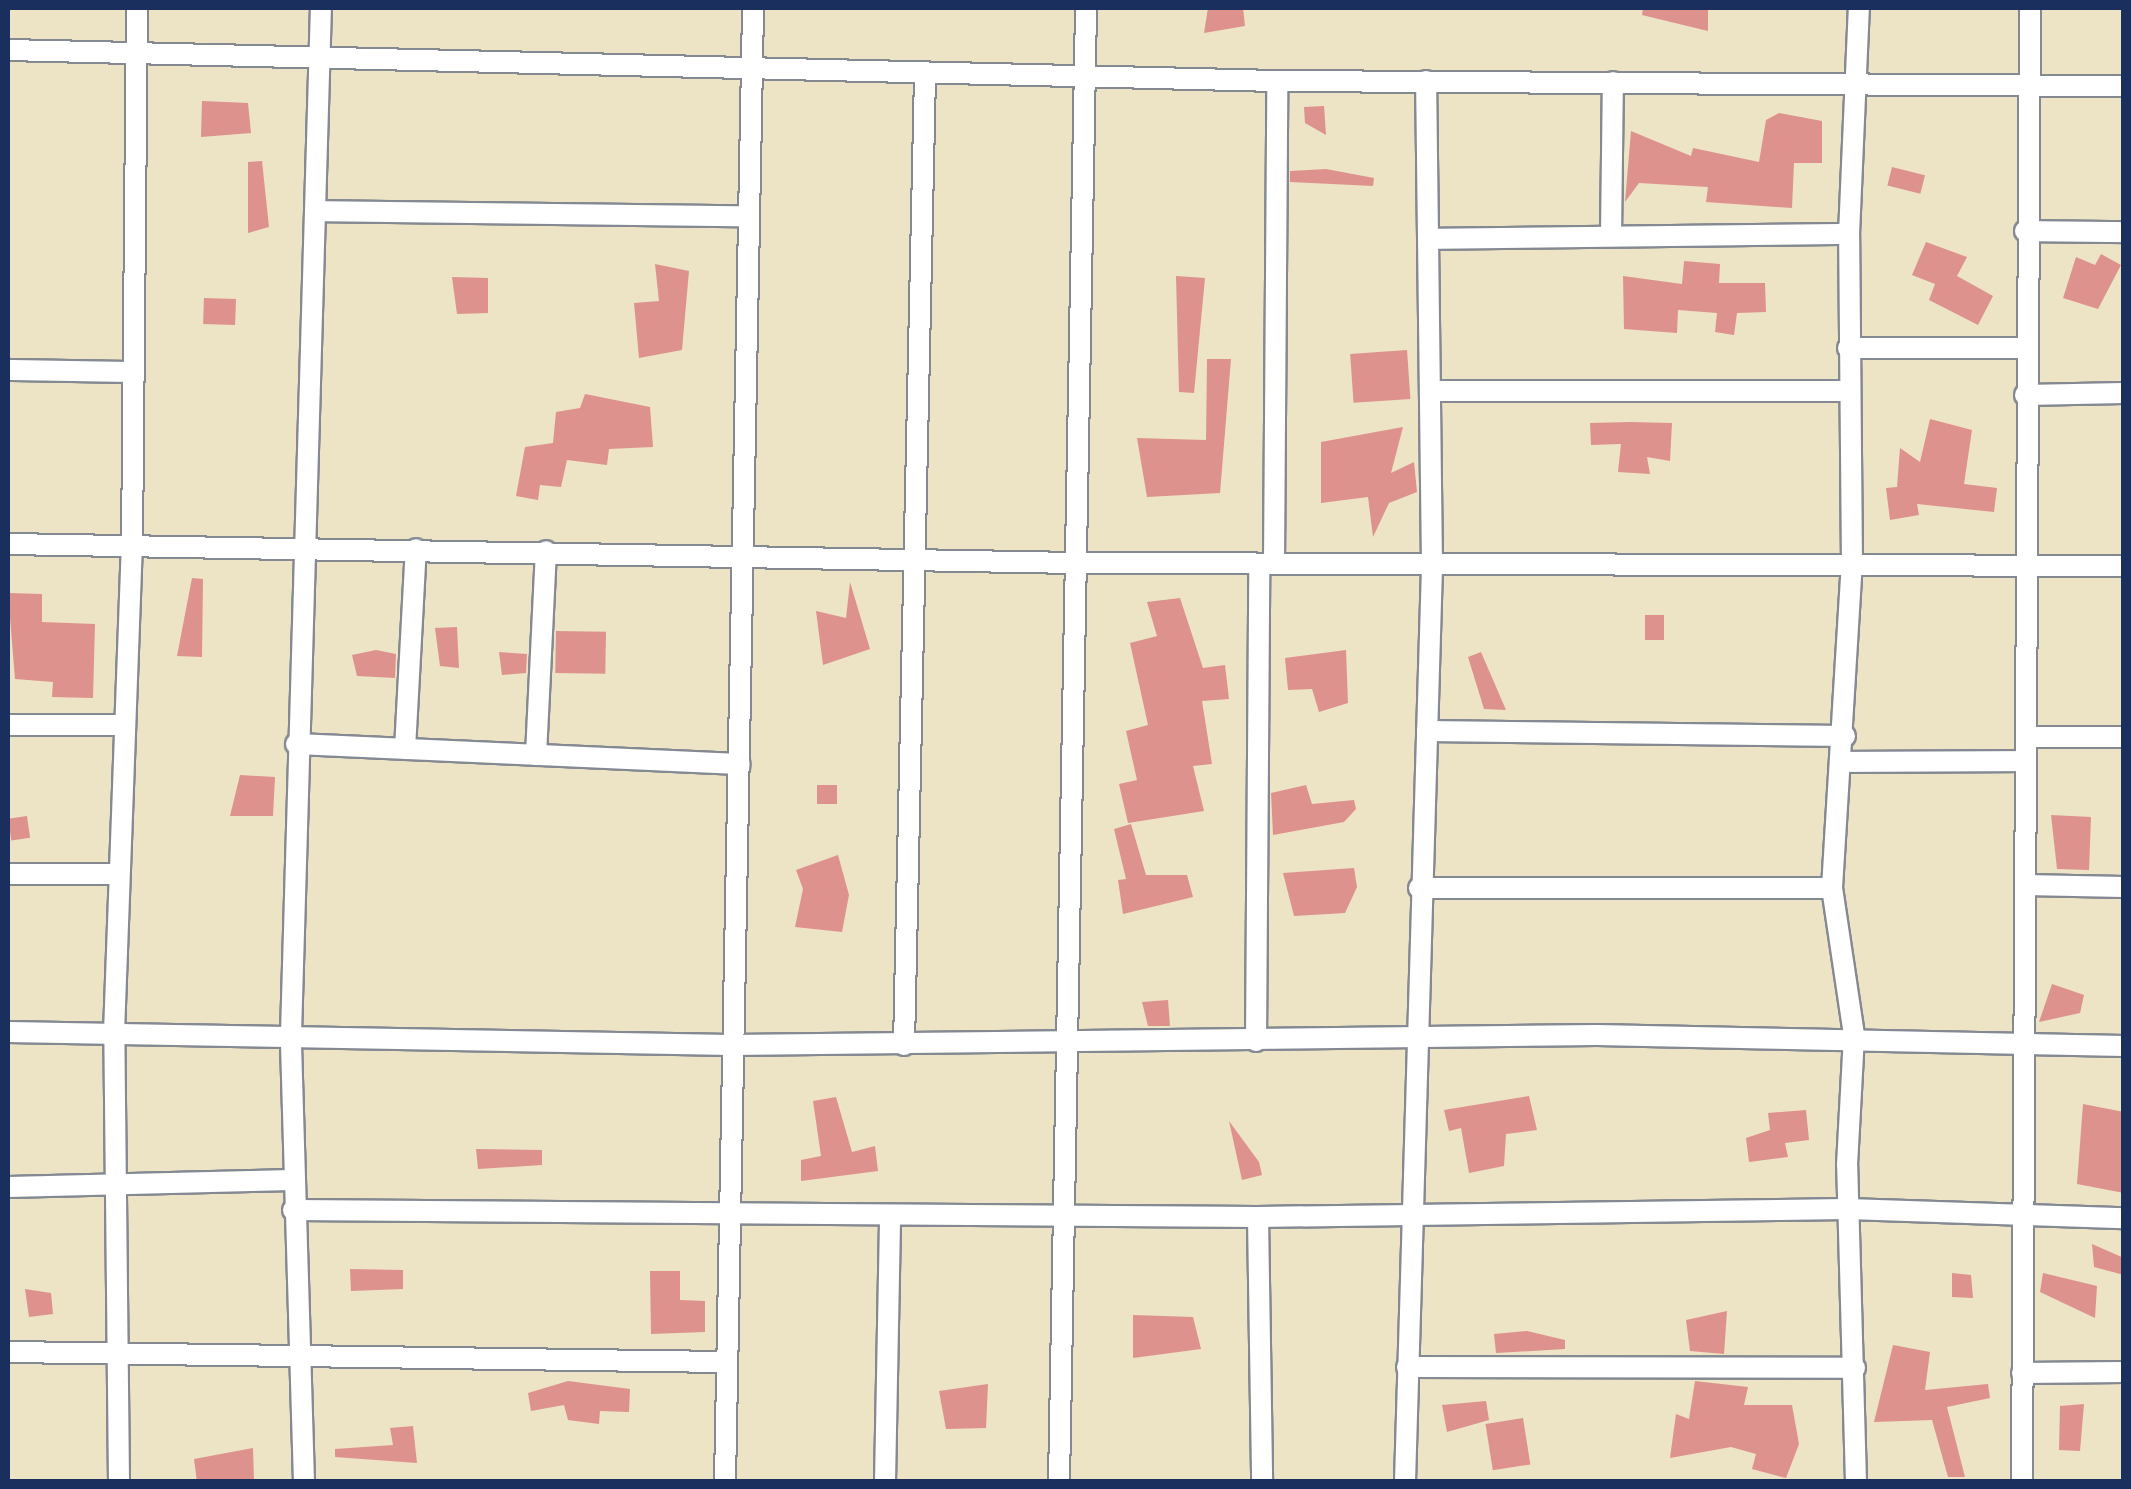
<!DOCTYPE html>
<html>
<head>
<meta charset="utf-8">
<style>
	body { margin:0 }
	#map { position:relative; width:2131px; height:1489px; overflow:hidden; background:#ede3c5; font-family:"IM FELL French Canon",serif }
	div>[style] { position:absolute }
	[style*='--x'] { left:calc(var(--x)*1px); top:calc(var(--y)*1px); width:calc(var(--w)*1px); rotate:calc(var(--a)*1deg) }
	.building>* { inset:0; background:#de928d; transform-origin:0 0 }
	.roads { filter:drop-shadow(2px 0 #848992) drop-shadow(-2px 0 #848992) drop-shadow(0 2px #848992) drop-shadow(0 -2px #848992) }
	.minor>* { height:20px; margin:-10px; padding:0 10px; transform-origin:10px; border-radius:10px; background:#fff }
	span { translate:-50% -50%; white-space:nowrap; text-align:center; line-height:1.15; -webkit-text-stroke:8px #f6f6f2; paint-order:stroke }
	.frame { position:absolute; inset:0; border:10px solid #1b2f5e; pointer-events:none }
</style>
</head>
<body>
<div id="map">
	<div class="building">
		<div style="clip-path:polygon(1208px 8px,1243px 8px,1245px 26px,1204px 33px)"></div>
		<div style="clip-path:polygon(1643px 8px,1708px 8px,1708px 31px,1642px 15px)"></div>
		<div style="clip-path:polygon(202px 101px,248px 103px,251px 133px,201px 137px)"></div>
		<div style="clip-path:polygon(1324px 106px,1326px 135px,1305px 123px,1304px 107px)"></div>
		<div style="clip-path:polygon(1779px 113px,1822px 121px,1822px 163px,1794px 163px,1792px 208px,1706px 202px,1708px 187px,1639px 183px,1625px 202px,1631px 131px,1691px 156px,1693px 148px,1759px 162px,1766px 120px)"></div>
		<div style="clip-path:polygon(262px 161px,269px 227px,248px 233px,248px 162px)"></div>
		<div style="left:1892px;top:167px;width:34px;height:19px;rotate:14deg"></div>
		<div style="clip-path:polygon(1326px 169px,1374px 178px,1373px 186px,1290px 182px,1290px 171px)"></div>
		<div style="clip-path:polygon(1926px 242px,1967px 257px,1957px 276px,1993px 296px,1978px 325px,1929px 300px,1935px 284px,1912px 275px)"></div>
		<div style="clip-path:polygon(2101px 254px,2121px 265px,2098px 309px,2063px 298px,2076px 257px,2095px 265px)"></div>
		<div style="clip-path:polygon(1684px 261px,1720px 264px,1719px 283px,1765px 283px,1766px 312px,1737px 313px,1734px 335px,1715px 332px,1717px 313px,1678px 310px,1677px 333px,1624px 329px,1623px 276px,1682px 284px)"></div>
		<div style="clip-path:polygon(655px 264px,689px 271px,682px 350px,639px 358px,634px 303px,659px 301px)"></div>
		<div style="clip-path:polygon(1176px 276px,1205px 278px,1194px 393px,1179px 392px)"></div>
		<div style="clip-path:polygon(452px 277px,488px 278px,488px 313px,457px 314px)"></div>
		<div style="left:204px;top:298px;width:32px;height:26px;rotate:2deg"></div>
		<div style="left:1407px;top:350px;width:49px;height:57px;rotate:86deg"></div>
		<div style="clip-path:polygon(1207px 359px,1231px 359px,1220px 493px,1147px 497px,1137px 438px,1206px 440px)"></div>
		<div style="clip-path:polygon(585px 394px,650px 407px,653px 447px,609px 449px,607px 465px,567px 460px,561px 487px,540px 485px,538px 500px,516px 496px,525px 447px,553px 443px,556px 412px,580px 408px)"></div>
		<div style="clip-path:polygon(1930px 419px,1972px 430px,1964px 484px,1997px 488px,1994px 512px,1917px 504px,1919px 515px,1890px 520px,1886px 488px,1897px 487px,1900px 448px,1920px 462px)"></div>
		<div style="clip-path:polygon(1630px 422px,1672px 423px,1670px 461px,1647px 457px,1650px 474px,1618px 472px,1621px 444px,1591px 445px,1590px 423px)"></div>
		<div style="clip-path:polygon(1403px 427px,1391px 473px,1414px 462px,1417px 492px,1389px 503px,1373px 537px,1368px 497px,1321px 503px,1321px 442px)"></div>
		<div style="clip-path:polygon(192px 578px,203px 579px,202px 657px,177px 656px)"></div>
		<div style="clip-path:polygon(850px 582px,870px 649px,823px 665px,816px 611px,846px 618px)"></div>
		<div style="clip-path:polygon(8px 593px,42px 594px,42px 622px,95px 624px,93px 698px,52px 697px,53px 682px,15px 679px)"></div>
		<div style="clip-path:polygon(1180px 598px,1203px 668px,1225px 665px,1229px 699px,1202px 701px,1212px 764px,1193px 766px,1204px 811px,1128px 823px,1119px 784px,1137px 780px,1126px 731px,1148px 725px,1130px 643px,1157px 636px,1147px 602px)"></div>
		<div style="left:1645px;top:615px;width:19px;height:25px"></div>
		<div style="clip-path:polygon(457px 627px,459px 668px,440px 666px,435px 628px)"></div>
		<div style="left:556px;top:631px;width:50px;height:42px;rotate:1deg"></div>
		<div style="clip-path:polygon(376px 650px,396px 654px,395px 678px,357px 676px,352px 655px)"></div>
		<div style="clip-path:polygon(1346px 650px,1348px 703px,1319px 712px,1312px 689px,1288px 690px,1285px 658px)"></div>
		<div style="clip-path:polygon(499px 652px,527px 654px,526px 673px,502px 675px)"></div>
		<div style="clip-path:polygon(1481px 652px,1506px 710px,1484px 709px,1468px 657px)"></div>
		<div style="clip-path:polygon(240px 775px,275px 777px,273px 816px,230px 816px)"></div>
		<div style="left:817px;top:785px;width:20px;height:19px"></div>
		<div style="clip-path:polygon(1306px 785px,1312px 804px,1354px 800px,1356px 809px,1344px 822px,1273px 835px,1271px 793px)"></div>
		<div style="clip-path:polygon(2051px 815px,2091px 817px,2089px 870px,2057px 869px)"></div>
		<div style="left:27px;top:816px;width:22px;height:19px;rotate:82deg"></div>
		<div style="clip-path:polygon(1131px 824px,1146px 875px,1187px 875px,1193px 897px,1123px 914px,1118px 880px,1126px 879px,1114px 829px)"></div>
		<div style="clip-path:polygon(838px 855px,849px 895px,842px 932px,795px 927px,803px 889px,796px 870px)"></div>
		<div style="clip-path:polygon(1354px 868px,1357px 887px,1345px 913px,1294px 916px,1283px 873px)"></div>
		<div style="clip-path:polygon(2052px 984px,2084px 995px,2080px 1013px,2039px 1022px)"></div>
		<div style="clip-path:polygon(1168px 1000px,1170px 1026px,1148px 1026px,1142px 1002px)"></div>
		<div style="clip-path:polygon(1529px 1096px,1537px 1130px,1506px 1134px,1504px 1166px,1469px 1173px,1461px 1128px,1449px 1131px,1444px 1110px)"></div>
		<div style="clip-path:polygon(836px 1097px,852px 1152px,875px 1146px,878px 1171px,801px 1181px,801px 1160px,821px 1156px,813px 1101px)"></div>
		<div style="clip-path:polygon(2083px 1104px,2124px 1112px,2124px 1193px,2077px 1184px)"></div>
		<div style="clip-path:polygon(1806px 1110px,1809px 1140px,1785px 1143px,1788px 1157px,1749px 1162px,1746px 1138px,1770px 1130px,1768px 1113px)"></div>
		<div style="clip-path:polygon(1229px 1121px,1259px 1162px,1262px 1175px,1242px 1180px)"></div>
		<div style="clip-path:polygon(476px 1149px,542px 1150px,542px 1165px,478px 1169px)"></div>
		<div style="clip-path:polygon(2092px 1244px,2124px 1258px,2124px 1275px,2094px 1267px)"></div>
		<div style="clip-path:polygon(350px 1269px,403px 1270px,403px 1289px,351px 1291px)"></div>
		<div style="clip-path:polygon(650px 1271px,680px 1271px,680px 1300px,705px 1301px,705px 1332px,651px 1334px)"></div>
		<div style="clip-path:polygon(1952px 1273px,1971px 1275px,1973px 1298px,1952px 1297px)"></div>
		<div style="clip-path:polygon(2043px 1273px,2097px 1286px,2095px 1318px,2040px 1292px)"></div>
		<div style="clip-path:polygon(25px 1289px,51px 1293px,53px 1314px,29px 1317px)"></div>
		<div style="clip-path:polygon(1727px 1311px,1724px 1354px,1690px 1351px,1686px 1320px)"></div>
		<div style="clip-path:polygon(1133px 1315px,1193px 1317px,1201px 1349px,1133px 1358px)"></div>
		<div style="clip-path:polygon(1527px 1331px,1565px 1340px,1565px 1349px,1496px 1353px,1494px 1334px)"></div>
		<div style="clip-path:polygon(1893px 1345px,1930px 1352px,1925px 1390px,1988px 1384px,1990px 1398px,1947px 1407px,1965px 1477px,1948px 1477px,1932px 1420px,1874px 1422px)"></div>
		<div style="clip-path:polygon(568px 1381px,630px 1389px,629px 1412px,600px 1411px,599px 1424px,568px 1420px,564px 1405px,531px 1411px,528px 1393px)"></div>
		<div style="clip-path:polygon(1695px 1381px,1748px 1387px,1744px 1405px,1792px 1405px,1799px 1444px,1786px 1478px,1752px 1469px,1756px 1454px,1731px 1447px,1670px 1458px,1676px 1414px,1689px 1419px)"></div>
		<div style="clip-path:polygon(988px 1384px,986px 1428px,946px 1429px,939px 1391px)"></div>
		<div style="clip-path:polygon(1486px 1401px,1489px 1420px,1447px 1432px,1442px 1405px)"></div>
		<div style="clip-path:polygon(2084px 1404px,2080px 1451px,2059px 1450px,2060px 1406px)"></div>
		<div style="left:1523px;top:1418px;width:47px;height:38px;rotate:81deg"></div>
		<div style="clip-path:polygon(413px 1426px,417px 1463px,335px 1457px,335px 1449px,393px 1445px,390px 1428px)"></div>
		<div style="clip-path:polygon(253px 1448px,254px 1482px,197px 1482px,194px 1459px)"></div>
	</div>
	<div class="roads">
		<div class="minor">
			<div style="--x:8;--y:50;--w:1269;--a:1.4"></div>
			<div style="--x:317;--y:211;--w:431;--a:0.7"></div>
			<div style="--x:2025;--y:231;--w:99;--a:0.6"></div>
			<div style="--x:1611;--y:236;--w:154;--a:-89.3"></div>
			<div style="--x:1429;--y:239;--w:420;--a:-0.7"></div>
			<div style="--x:1848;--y:348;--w:176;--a:0"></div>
			<div style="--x:8;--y:370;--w:126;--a:0.9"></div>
			<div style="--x:1430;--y:391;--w:419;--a:0"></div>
			<div style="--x:2025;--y:395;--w:99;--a:-1.2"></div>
			<div style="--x:8;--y:544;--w:1067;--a:1.02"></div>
			<div style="--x:1075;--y:563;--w:1049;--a:0.16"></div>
			<div style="--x:1274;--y:563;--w:482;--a:-89.6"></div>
			<div style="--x:1277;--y:81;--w:847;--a:0.34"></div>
			<div style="--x:8;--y:725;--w:117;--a:0"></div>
			<div style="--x:1427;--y:731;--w:418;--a:0.7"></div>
			<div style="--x:2026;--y:737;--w:98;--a:0"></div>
			<div style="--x:296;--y:744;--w:444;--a:2.6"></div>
			<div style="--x:405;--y:749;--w:200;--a:-86.9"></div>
			<div style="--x:536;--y:755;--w:204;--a:-87.2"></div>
			<div style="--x:1843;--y:762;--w:183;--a:-0.3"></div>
			<div style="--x:8;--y:874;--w:110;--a:0"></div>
			<div style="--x:2025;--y:885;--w:99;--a:1.2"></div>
			<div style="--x:1419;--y:888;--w:413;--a:0"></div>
			<div style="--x:8;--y:1032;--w:723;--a:1.03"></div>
			<div style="--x:731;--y:1045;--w:866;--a:-0.66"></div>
			<div style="--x:1597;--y:1035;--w:527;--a:1.2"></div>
			<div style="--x:1256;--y:1041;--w:477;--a:-89.6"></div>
			<div style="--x:904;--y:1045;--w:967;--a:-88.76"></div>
			<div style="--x:8;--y:1187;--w:284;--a:-1.4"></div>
			<div style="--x:293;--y:1210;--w:965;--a:0.42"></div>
			<div style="--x:1258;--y:1217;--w:590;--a:-0.78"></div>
			<div style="--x:1848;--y:1209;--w:276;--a:1.9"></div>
			<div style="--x:1258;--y:1217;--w:265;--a:89.1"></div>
			<div style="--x:8;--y:1352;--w:713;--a:0.8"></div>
			<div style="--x:1407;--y:1367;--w:448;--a:0.1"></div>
			<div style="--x:2022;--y:1373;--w:102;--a:-0.6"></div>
			<div style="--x:119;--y:1482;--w:449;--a:-90.6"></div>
			<div style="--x:114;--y:1033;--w:488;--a:-87.9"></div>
			<div style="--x:132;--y:545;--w:537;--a:-89.47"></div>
			<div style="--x:304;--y:1482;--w:448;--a:-91.7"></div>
			<div style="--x:291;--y:1034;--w:1026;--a:-88.33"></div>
			<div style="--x:725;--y:1482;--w:1474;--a:-88.91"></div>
			<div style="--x:885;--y:1482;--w:265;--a:-88.9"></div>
			<div style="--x:1059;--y:1482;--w:1474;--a:-88.95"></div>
			<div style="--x:1405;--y:1482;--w:917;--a:-88.31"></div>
			<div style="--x:1432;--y:565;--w:484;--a:-90.7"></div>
			<div style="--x:1856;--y:1482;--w:317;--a:-91.6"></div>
			<div style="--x:1847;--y:1165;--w:130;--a:-86.9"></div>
			<div style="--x:1854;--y:1035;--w:149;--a:-98.5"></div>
			<div style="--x:1832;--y:888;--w:324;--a:-86.5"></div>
			<div style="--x:1852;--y:565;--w:331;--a:-90.5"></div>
			<div style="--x:1849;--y:234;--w:226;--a:-87.5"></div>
			<div style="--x:2022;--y:1482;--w:1474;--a:-89.69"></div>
		</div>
	</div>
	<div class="frame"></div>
</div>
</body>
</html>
